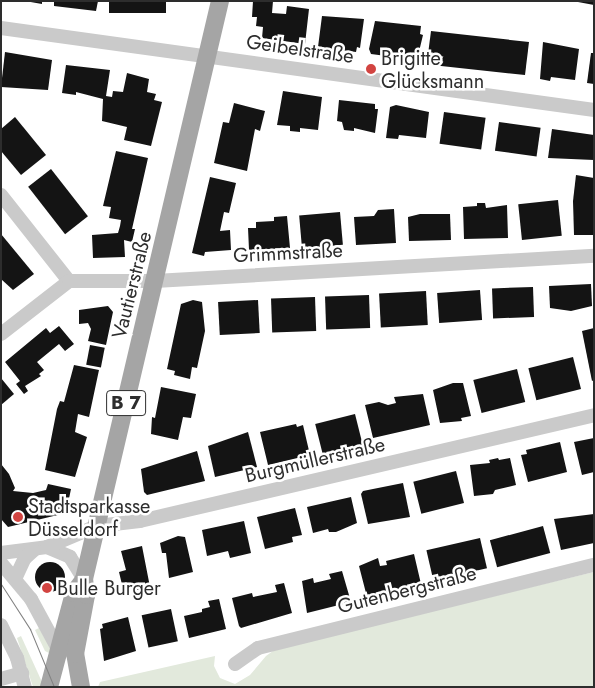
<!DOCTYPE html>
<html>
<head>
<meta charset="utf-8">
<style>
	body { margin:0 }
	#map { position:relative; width:595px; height:688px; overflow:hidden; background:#fff; font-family:Jost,sans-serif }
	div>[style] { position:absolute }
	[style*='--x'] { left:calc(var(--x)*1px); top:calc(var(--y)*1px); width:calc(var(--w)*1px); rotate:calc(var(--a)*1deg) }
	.green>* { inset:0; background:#e2e9dc }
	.building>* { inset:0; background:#141414; transform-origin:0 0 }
	.round { border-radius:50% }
	.minor>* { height:14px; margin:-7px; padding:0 7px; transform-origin:7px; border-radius:7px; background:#cacaca }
	.major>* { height:18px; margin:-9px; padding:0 9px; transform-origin:9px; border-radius:9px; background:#a5a5a5 }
	.tram>* { height:1px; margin:-0.5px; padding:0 0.5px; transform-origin:0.5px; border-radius:0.5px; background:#828282 }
	.dots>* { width:14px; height:14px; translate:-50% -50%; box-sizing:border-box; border:2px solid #fff; border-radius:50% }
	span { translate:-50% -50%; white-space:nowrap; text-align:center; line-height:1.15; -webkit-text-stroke:5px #fff; paint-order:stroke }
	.shield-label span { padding:1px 4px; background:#fff; border:1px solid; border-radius:4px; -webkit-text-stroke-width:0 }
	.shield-label { font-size:19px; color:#2d2d2d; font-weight:700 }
	.street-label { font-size:20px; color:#2d2d2d }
	.poi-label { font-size:20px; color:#2d2d2d }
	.left { translate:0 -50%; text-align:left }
	.frame { position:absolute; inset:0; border:2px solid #2d2d2d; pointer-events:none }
</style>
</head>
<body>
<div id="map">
	<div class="green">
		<div style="clip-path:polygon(594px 572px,594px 687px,98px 687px,100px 682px,215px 656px,214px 666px,220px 678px,235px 684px,250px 675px,266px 656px,277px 648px)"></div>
		<div style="clip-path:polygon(39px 628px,51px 649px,49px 653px,45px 651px,35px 630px)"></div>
		<div style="clip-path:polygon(21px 636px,42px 682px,41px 687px,33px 687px,17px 638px)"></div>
	</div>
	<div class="building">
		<div style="clip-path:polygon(25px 1px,42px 1px,42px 4px)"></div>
		<div style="clip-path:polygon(54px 1px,98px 1px,96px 11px,54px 6px)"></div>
		<div style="left:109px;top:1px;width:57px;height:12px"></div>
		<div style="clip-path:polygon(253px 1px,273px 1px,272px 13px,286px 14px,287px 6px,309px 9px,305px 44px,262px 38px,263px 27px,256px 26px,257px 17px,252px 17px)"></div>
		<div style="clip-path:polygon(578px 1px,594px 1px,594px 5px,578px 2px)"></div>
		<div style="clip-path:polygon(322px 16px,364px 19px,360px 48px,357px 47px,356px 52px,318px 47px)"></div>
		<div style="clip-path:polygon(375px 21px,421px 26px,420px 34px,423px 35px,417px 60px,371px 54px,369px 49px)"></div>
		<div style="clip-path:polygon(431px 31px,529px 42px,525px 75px,432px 65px,427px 62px)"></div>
		<div style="clip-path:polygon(543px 42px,579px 49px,575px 80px,551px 77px,550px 81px,540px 79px)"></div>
		<div style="clip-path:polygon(5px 52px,52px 60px,48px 90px,1px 87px)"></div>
		<div style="clip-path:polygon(591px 53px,594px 53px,594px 84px,587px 83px)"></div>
		<div style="clip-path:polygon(66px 65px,110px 70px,106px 96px,112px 97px,113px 91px,123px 92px,127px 73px,149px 79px,147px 92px,156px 94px,154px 100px,162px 102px,151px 146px,124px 140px,127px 127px,102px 121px,103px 99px,76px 92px,76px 95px,62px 93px)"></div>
		<div style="clip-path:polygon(283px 91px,322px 97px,318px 130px,300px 128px,300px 132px,290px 131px,290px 126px,277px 125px)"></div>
		<div style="clip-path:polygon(339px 100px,375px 104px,375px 109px,378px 109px,375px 133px,354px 128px,354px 131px,344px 130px,342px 122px,337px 121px)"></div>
		<div style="clip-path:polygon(234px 103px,265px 111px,260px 131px,255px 129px,247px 171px,214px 163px,223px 122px,229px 123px)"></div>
		<div style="clip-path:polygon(396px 105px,429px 112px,426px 138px,399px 135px,398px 139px,386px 138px,390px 107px)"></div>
		<div style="left:444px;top:112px;width:42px;height:32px;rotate:8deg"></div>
		<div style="clip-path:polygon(15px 117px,46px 155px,21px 175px,1px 151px,1px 129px)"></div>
		<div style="left:499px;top:122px;width:42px;height:29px;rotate:8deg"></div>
		<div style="clip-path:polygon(552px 129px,594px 135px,594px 160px,548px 158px)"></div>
		<div style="clip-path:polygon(116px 151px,148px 158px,132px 229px,135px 229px,132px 242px,124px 240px,125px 257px,93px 258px,92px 235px,118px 233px,120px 226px,121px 220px,109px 218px,111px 207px,103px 206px)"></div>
		<div style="left:51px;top:169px;width:60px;height:29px;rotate:52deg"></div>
		<div style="clip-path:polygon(576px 175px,594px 178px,594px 235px,574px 235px,573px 201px)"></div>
		<div style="clip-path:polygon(210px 177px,236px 183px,229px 213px,224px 212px,220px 231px,230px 230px,231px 250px,205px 252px,204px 256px,192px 253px)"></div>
		<div style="left:558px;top:200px;width:36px;height:40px;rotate:84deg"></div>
		<div style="clip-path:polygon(477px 203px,485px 203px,486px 208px,507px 205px,508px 238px,464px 239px,463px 207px,477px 206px)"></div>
		<div style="clip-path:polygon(394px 209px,396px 243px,356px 245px,354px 217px,374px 216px,378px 210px)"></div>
		<div style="left:340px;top:212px;width:33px;height:41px;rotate:85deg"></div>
		<div style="clip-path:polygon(420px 214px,450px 214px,451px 240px,409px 241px,408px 217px)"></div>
		<div style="clip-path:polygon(287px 216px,290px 248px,249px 250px,248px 228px,256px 228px,256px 222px,274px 221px,274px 217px)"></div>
		<div style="clip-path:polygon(1px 234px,34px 274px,13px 290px,1px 279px)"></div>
		<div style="clip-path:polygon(591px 284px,592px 306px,571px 311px,550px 308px,549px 286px)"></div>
		<div style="left:533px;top:287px;width:30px;height:41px;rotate:88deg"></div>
		<div style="left:480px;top:290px;width:30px;height:43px;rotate:86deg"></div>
		<div style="left:426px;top:291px;width:34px;height:47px;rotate:87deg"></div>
		<div style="left:369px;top:295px;width:33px;height:44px;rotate:88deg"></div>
		<div style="left:315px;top:297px;width:34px;height:44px;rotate:88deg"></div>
		<div style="clip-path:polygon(193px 300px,202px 302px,205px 331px,197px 368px,192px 367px,190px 379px,174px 375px,175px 371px,167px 369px,181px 304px)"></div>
		<div style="left:258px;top:300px;width:33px;height:40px;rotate:87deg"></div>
		<div style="clip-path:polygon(108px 306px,113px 312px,106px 345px,88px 341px,91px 329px,88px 323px,79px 324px,79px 310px)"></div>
		<div style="clip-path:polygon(59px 326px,74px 344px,65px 351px,59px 344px,37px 362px,44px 370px,39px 374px,41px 376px,25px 386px,28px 391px,24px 394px,16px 384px,20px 381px,5px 362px,46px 328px,50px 333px)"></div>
		<div style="clip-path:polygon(594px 328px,594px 380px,592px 381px,582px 331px)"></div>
		<div style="left:90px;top:345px;width:15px;height:20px;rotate:11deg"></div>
		<div style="left:573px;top:357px;width:33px;height:46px;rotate:76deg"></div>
		<div style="clip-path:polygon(74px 365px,99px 370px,89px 417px,78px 414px,75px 432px,87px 437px,75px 477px,45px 470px,57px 409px,60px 401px,64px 402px)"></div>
		<div style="left:517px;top:369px;width:34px;height:45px;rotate:76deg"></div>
		<div style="clip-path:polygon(1px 378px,14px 394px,1px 405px)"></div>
		<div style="clip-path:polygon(453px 383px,463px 383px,471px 416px,461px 418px,462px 421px,440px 423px,433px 390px)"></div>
		<div style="clip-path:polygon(161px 387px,196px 394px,191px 418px,183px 417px,178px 440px,151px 434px,152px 417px,155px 418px)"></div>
		<div style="clip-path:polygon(423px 394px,430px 425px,373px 438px,365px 405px,379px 402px,388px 405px,396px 403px,394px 397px)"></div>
		<div style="left:355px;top:414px;width:32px;height:41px;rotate:76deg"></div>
		<div style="clip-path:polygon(296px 424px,297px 427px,303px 425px,310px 455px,268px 465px,260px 432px)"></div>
		<div style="clip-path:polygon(248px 432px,257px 467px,215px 477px,208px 446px)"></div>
		<div style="clip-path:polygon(594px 438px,594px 472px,582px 475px,574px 442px)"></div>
		<div style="clip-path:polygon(560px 442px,567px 472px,528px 482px,521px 455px,527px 454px,526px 450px)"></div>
		<div style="clip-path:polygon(197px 451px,205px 481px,147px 495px,144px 492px,141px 469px)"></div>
		<div style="clip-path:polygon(498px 458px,499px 460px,510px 458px,516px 485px,495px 490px,493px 494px,474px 496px,470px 465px,490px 463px,489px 460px)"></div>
		<div style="clip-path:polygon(1px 464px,9px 474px,15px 488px,13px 491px,33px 493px,46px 490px,48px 484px,71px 489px,66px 513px,8px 527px,1px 519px)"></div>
		<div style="left:456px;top:471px;width:33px;height:44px;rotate:76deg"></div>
		<div style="clip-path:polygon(403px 483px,410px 517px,368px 524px,361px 494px,363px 491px)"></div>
		<div style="clip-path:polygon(351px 497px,357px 523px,336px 532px,329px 532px,328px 529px,313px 533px,307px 507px)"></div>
		<div style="clip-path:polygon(295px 508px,302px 535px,292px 537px,293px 542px,265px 549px,257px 517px)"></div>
		<div style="clip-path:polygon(594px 514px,594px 543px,561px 550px,554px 519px)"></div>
		<div style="clip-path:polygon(244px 521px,251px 553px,230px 558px,228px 551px,207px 556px,202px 530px)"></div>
		<div style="left:543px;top:526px;width:28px;height:55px;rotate:75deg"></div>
		<div style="clip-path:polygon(178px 536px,185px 537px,193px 572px,169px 578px,166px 553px,162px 553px,160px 543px)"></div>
		<div style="left:480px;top:538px;width:31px;height:55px;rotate:77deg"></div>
		<div style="clip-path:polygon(142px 546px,150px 587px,124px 593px,119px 572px,126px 570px,121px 551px)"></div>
		<div style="clip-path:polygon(414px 554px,421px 584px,367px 597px,359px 566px,378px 558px,380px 566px,387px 565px,386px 561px)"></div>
		<div class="round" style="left:35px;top:562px;width:30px;height:30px"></div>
		<div style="clip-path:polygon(342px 571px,351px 602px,307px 613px,302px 581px,313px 578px,314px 583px,331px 579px,329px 574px)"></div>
		<div style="clip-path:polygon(284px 583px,292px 613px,241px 628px,239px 626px,232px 598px,252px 593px,253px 597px,277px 592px,275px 585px)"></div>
		<div style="clip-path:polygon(219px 599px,226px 629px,189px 638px,184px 616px,202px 612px,202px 609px,210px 607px,208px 601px)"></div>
		<div style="left:171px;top:609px;width:33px;height:30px;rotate:78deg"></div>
		<div style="clip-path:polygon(128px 617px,136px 651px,104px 661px,100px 629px,103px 628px,102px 624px)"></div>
	</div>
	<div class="minor">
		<div style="--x:1;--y:28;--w:599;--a:7.87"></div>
		<div style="--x:1;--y:195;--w:110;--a:51.7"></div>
		<div style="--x:1;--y:334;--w:86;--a:-37.9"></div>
		<div style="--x:69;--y:281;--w:86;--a:0"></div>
		<div style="--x:155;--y:281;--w:440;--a:-3.3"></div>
		<div style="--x:47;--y:547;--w:25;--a:23"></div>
		<div style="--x:70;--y:557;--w:26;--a:58"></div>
		<div style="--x:1;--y:553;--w:46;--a:-7.4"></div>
		<div style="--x:47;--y:547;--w:54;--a:-22.8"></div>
		<div style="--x:97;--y:526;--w:43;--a:-6.6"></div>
		<div style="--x:140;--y:521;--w:466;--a:-13.1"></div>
		<div style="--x:1;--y:563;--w:47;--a:50.2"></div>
		<div style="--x:31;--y:599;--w:57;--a:61.6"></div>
		<div style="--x:15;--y:579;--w:23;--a:-65"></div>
		<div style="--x:25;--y:558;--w:12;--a:-42"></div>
		<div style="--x:1;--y:625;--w:37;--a:64"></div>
		<div style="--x:17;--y:658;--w:30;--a:75"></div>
		<div style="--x:235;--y:664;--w:28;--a:-35"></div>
		<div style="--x:258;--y:648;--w:346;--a:-13.9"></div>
		<div style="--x:1;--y:679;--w:22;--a:-16"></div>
	</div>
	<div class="major">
		<div style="--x:49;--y:687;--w:97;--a:-75.1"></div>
		<div style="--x:74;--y:593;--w:15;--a:-53"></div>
		<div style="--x:81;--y:687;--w:34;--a:-100"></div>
		<div style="--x:75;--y:654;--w:60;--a:-79.4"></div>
		<div style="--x:86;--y:595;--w:16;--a:-97"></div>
		<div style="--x:84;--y:579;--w:594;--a:-76.76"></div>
	</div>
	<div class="tram">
		<div style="--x:1;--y:584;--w:54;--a:57.2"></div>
		<div style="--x:30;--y:629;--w:63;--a:67.5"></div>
	</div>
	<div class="dots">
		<div style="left:371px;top:69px;background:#d24441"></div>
		<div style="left:18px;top:517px;background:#d24441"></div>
		<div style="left:47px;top:588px;background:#d24441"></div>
	</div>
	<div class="shield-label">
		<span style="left:126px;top:403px">B 7</span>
	</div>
	<div class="street-label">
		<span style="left:300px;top:49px;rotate:8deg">Geibelstraße</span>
		<span style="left:288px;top:253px;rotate:-3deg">Grimmstraße</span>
		<span style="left:132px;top:285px;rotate:-76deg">Vautierstraße</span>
		<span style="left:315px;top:460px;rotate:-13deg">Burgmüllerstraße</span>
		<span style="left:407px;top:590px;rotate:-14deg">Gutenbergstraße</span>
	</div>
	<div class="poi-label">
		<span class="left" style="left:381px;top:70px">Brigitte<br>Glücksmann</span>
		<span class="left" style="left:28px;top:518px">Stadtsparkasse<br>Düsseldorf</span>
		<span class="left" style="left:57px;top:588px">Bulle Burger</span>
	</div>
	<div class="frame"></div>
</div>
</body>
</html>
